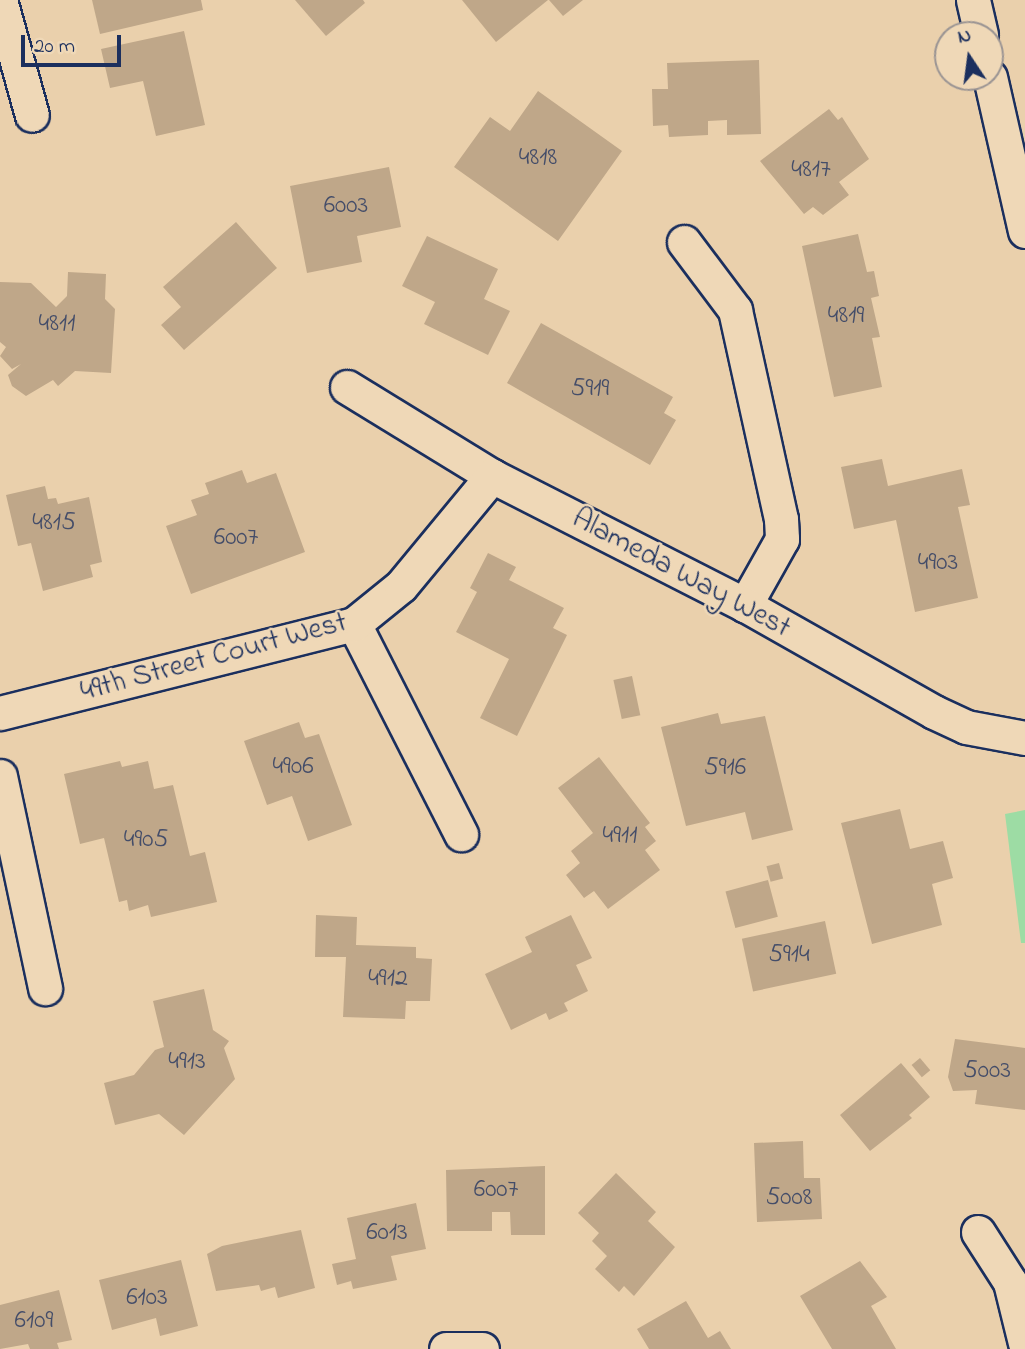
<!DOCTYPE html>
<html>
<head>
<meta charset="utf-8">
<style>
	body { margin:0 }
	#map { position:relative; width:1025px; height:1349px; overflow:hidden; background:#ead0ac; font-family:"Indie Flower",sans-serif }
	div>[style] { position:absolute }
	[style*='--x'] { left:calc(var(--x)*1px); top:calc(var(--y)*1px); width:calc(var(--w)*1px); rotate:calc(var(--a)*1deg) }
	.green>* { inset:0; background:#9ddca4 }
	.building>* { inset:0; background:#bfa789; transform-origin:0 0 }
	.roads { filter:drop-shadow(2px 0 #1b2f5e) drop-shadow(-2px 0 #1b2f5e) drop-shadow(0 2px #1b2f5e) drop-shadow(0 -2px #1b2f5e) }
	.minor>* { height:33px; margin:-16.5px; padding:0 16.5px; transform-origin:16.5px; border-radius:16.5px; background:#efd8b7 }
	span { translate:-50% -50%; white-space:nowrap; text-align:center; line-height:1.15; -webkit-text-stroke:5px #efd8b7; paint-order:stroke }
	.number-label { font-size:26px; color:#444d69 }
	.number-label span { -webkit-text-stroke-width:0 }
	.street-label { font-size:30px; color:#1b2f5e }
	.north { position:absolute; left:934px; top:21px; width:70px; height:70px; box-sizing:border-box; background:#efd8b7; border:2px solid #9a9493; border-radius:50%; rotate:347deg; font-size:19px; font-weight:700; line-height:28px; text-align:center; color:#1b2f5e }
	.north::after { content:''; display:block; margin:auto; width:24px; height:32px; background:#1b2f5e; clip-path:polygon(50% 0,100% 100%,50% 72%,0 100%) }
	.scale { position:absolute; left:21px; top:35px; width:100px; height:32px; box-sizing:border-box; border:4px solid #1b2f5e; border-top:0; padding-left:9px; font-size:21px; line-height:24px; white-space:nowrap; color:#1b2f5e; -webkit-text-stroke:5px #efd8b7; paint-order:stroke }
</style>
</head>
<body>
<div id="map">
	<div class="green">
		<div style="clip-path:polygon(1025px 810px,1025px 943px,1021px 943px,1005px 814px)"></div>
	</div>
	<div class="building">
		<div style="clip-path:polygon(92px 0,201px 0,203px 10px,100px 34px)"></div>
		<div style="clip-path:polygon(295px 0,363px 0,365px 3px,326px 36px)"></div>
		<div style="clip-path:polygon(462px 0,548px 0,496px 42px)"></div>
		<div style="clip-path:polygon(549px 0,583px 0,563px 16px)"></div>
		<div style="clip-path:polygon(184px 31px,205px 125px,156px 136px,143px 81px,110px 88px,101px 49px)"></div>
		<div style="clip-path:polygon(759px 60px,761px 134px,727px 135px,727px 120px,708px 121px,708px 135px,669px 137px,668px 125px,653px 126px,652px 89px,668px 89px,667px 63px)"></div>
		<div style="clip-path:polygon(538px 91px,622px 151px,558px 241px,454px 167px,490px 117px,510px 131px)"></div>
		<div style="clip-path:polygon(829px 109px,838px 120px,842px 117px,869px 159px,839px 182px,849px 195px,823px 215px,813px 207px,804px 214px,760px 161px)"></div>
		<div style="clip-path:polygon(389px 167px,401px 227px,357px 236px,362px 262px,307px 273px,290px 186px)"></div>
		<div style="clip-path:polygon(236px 222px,277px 268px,184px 350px,161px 325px,181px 307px,163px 287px)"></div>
		<div style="clip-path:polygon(858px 234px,867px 272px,874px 271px,879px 296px,871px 298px,880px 337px,872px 338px,882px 387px,834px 397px,802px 246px)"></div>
		<div style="clip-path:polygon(427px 236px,498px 269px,484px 299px,510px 311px,488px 355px,424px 324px,435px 302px,402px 286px)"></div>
		<div style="clip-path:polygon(68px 272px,106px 274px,105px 299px,115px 309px,111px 373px,75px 371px,58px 386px,53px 380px,26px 396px,12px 386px,8px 375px,21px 364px,12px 369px,0 356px,6px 347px,0 342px,0 282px,31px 283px,56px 307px,67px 296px)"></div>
		<div style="clip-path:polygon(541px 323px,673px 397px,664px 413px,676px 420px,650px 465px,507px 383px)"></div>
		<div style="clip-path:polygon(882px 459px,888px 486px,962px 469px,970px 505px,958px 507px,978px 598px,915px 612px,896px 520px,854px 529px,841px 467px)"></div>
		<div style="clip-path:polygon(242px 470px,247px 483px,276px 473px,305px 552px,191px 594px,166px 526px,197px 515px,191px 500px,209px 494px,205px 483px)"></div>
		<div style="clip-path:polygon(45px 486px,48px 499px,56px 498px,58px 504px,89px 497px,102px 562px,90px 565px,93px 577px,43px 591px,31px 543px,18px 546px,6px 495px)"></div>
		<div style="clip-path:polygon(488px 553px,516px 567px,509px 580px,564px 608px,553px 628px,567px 635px,517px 736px,480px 718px,509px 659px,456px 632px,477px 592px,470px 588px)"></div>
		<div style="left:632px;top:676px;width:40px;height:19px;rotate:78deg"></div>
		<div style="clip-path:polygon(718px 713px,721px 724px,765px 716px,793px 830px,752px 840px,745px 812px,686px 826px,661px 727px)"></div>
		<div style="clip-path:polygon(299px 722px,305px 738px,319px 734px,352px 825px,308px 841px,292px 796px,267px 805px,244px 741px)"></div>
		<div style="clip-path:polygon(599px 757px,650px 823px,645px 827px,656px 841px,645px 850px,660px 870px,608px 909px,594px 891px,584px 898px,566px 875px,580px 863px,571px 851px,593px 833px,558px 788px)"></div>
		<div style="clip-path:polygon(120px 761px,122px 767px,148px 761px,154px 789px,173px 785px,190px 856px,205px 852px,217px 902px,151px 917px,148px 905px,129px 911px,127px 900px,119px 902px,104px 838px,80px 844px,64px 774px)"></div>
		<div style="clip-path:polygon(900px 809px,910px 849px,943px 841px,953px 878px,932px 884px,942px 925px,872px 944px,841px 823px)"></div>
		<div style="left:779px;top:863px;width:16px;height:13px;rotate:75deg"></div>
		<div style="left:768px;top:880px;width:38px;height:44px;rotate:75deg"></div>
		<div style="clip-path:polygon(316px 915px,357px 917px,356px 945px,416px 947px,416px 958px,432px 959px,430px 1001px,406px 1001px,405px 1019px,343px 1017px,346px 957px,315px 957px)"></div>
		<div style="clip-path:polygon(571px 915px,592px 958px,576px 965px,588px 991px,564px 1003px,568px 1011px,549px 1020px,546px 1013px,511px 1030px,485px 974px,532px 952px,525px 937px)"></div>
		<div style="left:825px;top:921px;width:54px;height:85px;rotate:78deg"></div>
		<div style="clip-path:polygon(204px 989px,213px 1030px,229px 1041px,224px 1048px,235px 1079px,184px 1135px,159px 1114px,115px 1125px,104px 1083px,134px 1075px,155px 1050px,164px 1047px,153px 1001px)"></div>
		<div style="clip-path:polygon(955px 1039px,1025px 1048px,1025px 1110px,975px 1104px,977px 1090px,953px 1091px,948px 1077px)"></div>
		<div style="left:920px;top:1058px;width:16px;height:11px;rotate:50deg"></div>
		<div style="clip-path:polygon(901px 1063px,930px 1097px,909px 1115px,912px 1118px,870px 1151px,840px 1115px)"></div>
		<div style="clip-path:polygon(803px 1141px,804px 1178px,820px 1178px,822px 1219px,757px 1222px,754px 1143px)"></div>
		<div style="clip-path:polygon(545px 1166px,545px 1235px,511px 1235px,510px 1212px,492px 1212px,492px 1231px,447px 1231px,446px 1170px)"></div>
		<div style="clip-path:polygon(616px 1173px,656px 1212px,648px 1221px,675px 1247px,634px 1296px,624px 1286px,619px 1292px,595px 1269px,607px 1256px,592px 1241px,599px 1233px,578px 1213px)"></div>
		<div style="clip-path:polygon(416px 1203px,426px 1249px,391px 1256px,397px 1280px,353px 1289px,351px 1281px,337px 1285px,332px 1264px,356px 1259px,347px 1218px)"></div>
		<div style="clip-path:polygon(301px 1230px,315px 1288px,278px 1298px,275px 1287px,261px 1291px,259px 1285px,216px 1291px,207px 1254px,222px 1246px)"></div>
		<div style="clip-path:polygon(181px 1260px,198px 1326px,160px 1336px,156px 1318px,112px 1330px,99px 1280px)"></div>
		<div style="clip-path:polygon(860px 1261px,887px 1297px,871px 1306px,896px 1349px,832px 1349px,800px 1296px)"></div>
		<div style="clip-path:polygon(59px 1290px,72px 1340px,57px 1343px,59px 1349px,30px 1349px,28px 1344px,0 1349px,0 1305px)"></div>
		<div style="clip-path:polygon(686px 1301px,708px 1338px,720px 1331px,731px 1349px,649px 1349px,637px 1329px)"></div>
	</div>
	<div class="roads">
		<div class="minor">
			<div style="--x:0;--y:0;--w:119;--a:74.5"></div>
			<div style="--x:973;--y:0;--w:36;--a:77"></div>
			<div style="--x:990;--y:77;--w:158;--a:77.2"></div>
			<div style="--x:684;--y:242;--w:85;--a:53.1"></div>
			<div style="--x:735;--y:310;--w:214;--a:77.6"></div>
			<div style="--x:781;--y:519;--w:20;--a:87"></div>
			<div style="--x:782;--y:539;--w:76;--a:119.3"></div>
			<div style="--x:347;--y:387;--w:170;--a:31.5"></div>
			<div style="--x:492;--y:476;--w:284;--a:27"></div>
			<div style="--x:745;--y:605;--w:217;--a:29.5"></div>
			<div style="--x:934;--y:712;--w:35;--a:25"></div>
			<div style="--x:966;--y:727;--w:60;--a:10.6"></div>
			<div style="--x:354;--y:624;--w:236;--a:63"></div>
			<div style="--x:0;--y:713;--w:365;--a:-14.1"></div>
			<div style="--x:354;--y:624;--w:60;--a:-39"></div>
			<div style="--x:401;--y:586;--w:143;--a:-50.4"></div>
			<div style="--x:0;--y:776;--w:217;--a:78"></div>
			<div style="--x:978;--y:1232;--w:59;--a:57.4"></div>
			<div style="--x:1010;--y:1282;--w:63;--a:76.2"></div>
			<div style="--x:446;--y:1349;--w:36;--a:0"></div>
		</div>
	</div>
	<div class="number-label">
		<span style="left:538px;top:159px">4818</span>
		<span style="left:811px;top:171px">4817</span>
		<span style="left:346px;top:207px">6003</span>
		<span style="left:846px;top:317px">4819</span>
		<span style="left:57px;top:325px">4811</span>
		<span style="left:590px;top:390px">5919</span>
		<span style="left:54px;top:524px">4815</span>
		<span style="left:236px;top:539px">6007</span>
		<span style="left:938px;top:564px">4903</span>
		<span style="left:293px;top:768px">4906</span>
		<span style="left:725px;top:769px">5916</span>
		<span style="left:620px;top:837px">4911</span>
		<span style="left:146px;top:841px">4905</span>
		<span style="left:789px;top:956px">5914</span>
		<span style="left:388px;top:980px">4912</span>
		<span style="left:187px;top:1063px">4913</span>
		<span style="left:987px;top:1072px">5003</span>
		<span style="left:496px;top:1191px">6007</span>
		<span style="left:789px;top:1199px">5008</span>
		<span style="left:387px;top:1234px">6013</span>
		<span style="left:147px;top:1299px">6103</span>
		<span style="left:34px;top:1322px">6109</span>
	</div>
	<div class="street-label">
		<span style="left:681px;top:574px;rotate:28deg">Alameda Way West</span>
		<span style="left:214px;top:658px;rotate:-15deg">49th Street Court West</span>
	</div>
	<div class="north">N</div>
	<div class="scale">20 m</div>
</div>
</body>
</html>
